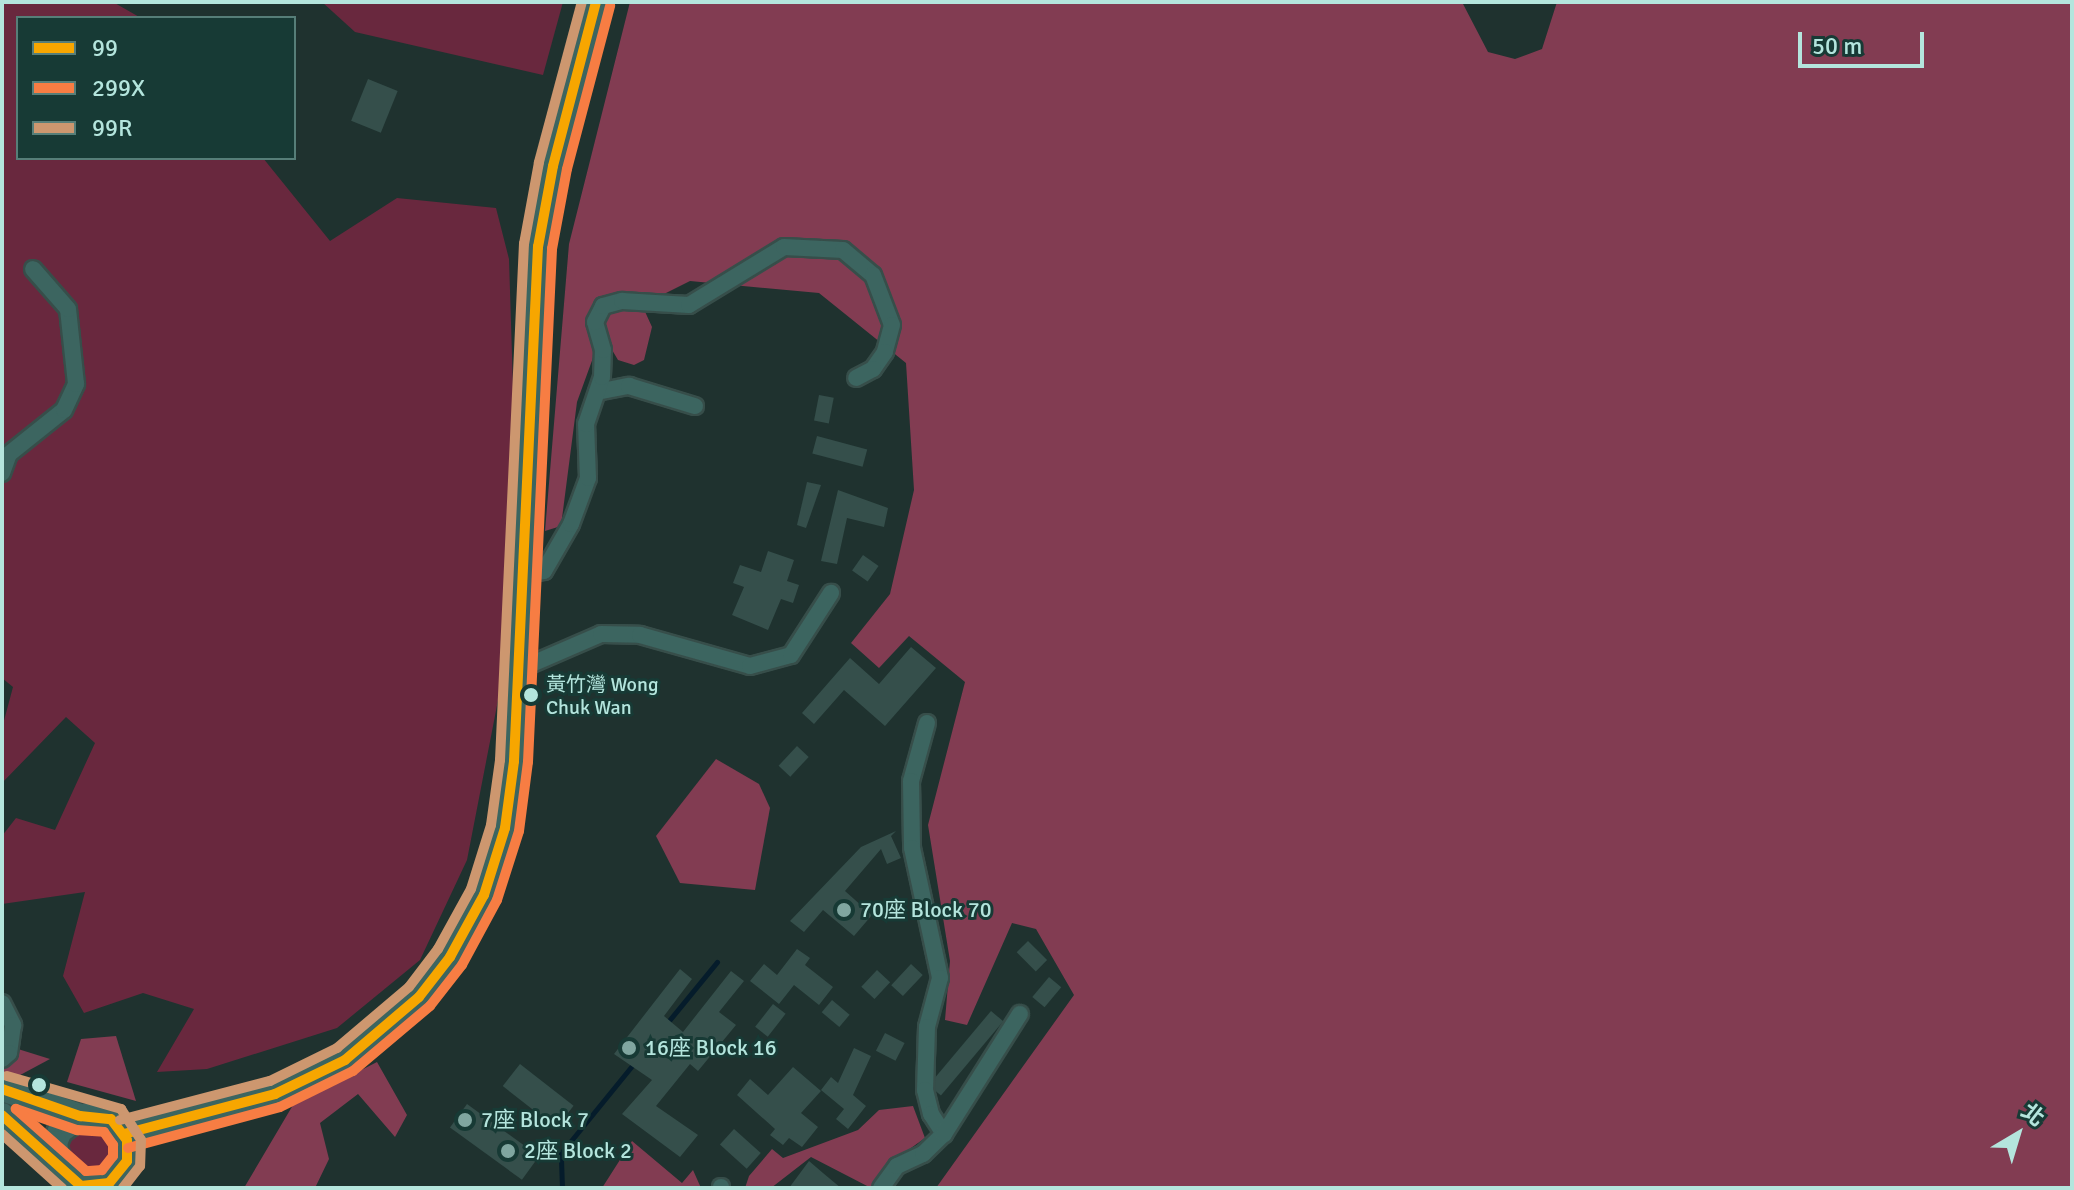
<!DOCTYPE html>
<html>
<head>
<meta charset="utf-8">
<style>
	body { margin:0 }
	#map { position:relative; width:2074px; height:1190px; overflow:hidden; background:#1f322f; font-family:Signika,"Noto Sans TC",sans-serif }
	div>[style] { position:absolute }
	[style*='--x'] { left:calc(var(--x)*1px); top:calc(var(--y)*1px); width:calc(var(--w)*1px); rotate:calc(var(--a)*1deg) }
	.green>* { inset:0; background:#69283e }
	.round { border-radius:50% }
	.forest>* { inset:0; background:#823c52 }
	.stream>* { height:5px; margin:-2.5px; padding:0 2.5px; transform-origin:2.5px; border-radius:2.5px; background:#051c2b }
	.building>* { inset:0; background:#354f4b; transform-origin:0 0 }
	.roads { filter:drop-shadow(2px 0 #374e4a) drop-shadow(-2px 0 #374e4a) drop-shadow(0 2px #374e4a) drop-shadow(0 -2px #374e4a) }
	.minor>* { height:16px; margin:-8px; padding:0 8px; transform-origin:8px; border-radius:8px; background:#3c6560 }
	.secondary>* { height:24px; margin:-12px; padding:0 12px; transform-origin:12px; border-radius:12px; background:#3c6560 }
	.bus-1>* { height:10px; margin:-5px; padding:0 5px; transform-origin:5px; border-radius:5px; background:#f7a600 }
	.bus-2>* { height:10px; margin:-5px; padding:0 5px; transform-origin:5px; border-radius:5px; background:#f77d43 }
	.bus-3>* { height:10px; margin:-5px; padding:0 5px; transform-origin:5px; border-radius:5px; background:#cd976f }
	.dots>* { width:22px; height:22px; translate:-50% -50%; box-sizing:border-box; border:4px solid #173a35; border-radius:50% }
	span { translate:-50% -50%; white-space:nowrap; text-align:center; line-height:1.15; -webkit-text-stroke:6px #173a35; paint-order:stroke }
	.bus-label { font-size:20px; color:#b4e5dd }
	.left { translate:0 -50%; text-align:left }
	.poi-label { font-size:22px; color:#b4e5dd }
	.frame { position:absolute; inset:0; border:4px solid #b4e5dd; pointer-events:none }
	.legend { position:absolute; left:16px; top:16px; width:280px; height:144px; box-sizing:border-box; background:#173a35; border:2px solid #567e78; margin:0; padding:10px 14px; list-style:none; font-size:24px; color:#b4e5dd }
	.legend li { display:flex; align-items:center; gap:16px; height:40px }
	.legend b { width:40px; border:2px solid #567e78 }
	.north { position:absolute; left:1978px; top:1094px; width:80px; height:80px; -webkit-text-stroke:6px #173a35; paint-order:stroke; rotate:38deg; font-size:22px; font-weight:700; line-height:32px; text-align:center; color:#b4e5dd }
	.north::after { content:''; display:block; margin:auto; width:28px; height:36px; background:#b4e5dd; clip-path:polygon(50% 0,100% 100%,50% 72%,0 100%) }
	.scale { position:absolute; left:1798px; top:32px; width:126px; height:36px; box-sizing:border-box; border:4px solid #b4e5dd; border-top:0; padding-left:10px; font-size:24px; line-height:28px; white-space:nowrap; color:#b4e5dd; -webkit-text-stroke:6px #173a35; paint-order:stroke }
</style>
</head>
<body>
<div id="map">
	<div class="green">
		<div style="clip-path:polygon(2px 2px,113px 2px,141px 18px,18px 18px,18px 158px,263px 158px,330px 241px,397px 198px,496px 208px,509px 259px,514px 419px,500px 690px,467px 860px,420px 960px,337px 1028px,207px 1069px,157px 1072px,194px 1009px,143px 993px,84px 1013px,63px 976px,85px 892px,2px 904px,2px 836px,16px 818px,55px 830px,95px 743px,66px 717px,2px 783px,2px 728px,13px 687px,2px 678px)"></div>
		<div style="clip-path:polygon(322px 2px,563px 2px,543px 75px,355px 32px)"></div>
		<div class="round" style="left:69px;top:1128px;width:44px;height:44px"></div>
	</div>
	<div class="forest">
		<div style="clip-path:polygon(630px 2px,1462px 2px,1488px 52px,1515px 59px,1542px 49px,1557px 2px,2072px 2px,2072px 1188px,936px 1188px,1074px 995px,1036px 929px,1012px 923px,967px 1025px,945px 1020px,950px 961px,928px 825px,965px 682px,909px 636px,879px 668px,851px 643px,890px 594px,914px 490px,906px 363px,819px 293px,690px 281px,642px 305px,652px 327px,644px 360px,634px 365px,618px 360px,602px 333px,577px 402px,561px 526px,545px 531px,569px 244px)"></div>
		<div style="clip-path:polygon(716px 759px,759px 784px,770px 808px,755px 890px,680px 883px,656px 836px)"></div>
		<div style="clip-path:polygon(116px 1036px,136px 1101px,67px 1082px,81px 1039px)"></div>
		<div style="clip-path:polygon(2px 1044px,50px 1059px,9px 1081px,2px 1077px)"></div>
		<div style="clip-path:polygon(377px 1062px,407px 1115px,395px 1137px,358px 1094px,320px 1123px,329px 1159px,315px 1188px,244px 1188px,293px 1105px)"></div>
		<div style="clip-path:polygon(913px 1106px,925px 1138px,897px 1158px,871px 1188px,811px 1157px,771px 1188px,745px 1188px,749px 1176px,772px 1149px,783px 1158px,858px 1130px,879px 1110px)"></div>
		<div style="clip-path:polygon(632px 1141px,682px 1183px,693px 1170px,701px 1188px,602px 1188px)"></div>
	</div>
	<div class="stream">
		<div style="--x:667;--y:1023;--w:79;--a:-50.7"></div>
		<div style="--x:562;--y:1188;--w:35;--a:-92"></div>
		<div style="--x:561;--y:1153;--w:117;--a:-50.9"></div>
	</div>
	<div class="building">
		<div style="left:368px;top:79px;width:32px;height:45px;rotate:22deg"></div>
		<div style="left:819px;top:395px;width:15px;height:26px;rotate:11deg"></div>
		<div style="left:817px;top:436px;width:52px;height:18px;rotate:15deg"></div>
		<div style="clip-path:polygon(807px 482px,821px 485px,806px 528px,797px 525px)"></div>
		<div style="clip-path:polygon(838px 490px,888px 508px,884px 527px,847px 518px,837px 564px,821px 561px)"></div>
		<div style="clip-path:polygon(768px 551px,794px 560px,787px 581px,799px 585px,793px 603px,781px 599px,768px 630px,732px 615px,744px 587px,733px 583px,740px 565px,761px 572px)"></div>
		<div style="left:863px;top:555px;width:19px;height:19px;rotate:35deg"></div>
		<div style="clip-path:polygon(911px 647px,936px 668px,885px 726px,844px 690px,814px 724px,802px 713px,850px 658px,879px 684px)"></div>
		<div style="left:797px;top:746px;width:16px;height:27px;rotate:43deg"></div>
		<div style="clip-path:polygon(896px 831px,891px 836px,901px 858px,887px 864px,881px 849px,845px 891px,872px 915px,854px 936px,823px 910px,804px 932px,790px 921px,861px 847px)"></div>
		<div style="left:1028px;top:941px;width:27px;height:16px;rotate:45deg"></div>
		<div style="clip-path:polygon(797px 949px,810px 958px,805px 965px,833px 987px,819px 1005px,794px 985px,779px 1004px,750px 981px,764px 964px,777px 975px)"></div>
		<div style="left:911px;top:964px;width:16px;height:29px;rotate:43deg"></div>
		<div style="clip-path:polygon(680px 969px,692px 979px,664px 1016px,683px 1032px,731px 971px,744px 981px,719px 1012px,736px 1025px,698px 1071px,690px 1064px,656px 1106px,698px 1135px,680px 1157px,622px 1114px,652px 1080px,614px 1054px)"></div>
		<div style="left:877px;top:970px;width:18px;height:23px;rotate:43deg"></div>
		<div style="left:1049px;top:977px;width:16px;height:26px;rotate:40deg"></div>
		<div style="left:832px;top:1000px;width:23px;height:16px;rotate:40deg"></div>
		<div style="left:773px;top:1004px;width:16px;height:29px;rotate:38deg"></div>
		<div style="left:991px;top:1011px;width:16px;height:97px;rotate:40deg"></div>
		<div style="left:885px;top:1033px;width:22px;height:20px;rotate:27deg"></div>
		<div style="clip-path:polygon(854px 1048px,871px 1056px,853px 1095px,866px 1106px,848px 1129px,836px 1119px,844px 1109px,821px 1090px,831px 1077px,838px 1083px)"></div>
		<div style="left:520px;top:1064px;width:68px;height:28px;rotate:38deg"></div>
		<div style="clip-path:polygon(793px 1067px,821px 1091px,801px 1113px,818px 1127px,802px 1147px,789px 1138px,783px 1145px,770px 1135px,775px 1129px,737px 1095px,750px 1079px,768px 1095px)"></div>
		<div style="left:467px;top:1104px;width:89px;height:29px;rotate:36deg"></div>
		<div style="left:734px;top:1129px;width:36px;height:21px;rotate:42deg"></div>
		<div style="clip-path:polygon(809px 1161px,823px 1173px,841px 1188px,789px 1188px)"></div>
	</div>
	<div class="roads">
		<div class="minor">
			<div style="--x:597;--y:392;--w:33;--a:-11"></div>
			<div style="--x:629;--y:386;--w:69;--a:16.9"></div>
			<div style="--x:2;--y:473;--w:20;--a:-70"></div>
			<div style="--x:9;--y:454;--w:70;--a:-38.7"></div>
			<div style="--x:64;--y:410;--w:29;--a:-65"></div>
			<div style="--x:76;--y:384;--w:75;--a:-96.1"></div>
			<div style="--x:68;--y:309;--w:53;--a:-131.2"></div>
			<div style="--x:523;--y:574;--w:21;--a:-8"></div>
			<div style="--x:544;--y:571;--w:54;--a:-60.1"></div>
			<div style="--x:571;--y:524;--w:49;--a:-69.7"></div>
			<div style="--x:588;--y:478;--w:54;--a:-92.1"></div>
			<div style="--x:586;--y:424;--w:50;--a:-71.2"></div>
			<div style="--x:602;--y:377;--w:27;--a:-88"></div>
			<div style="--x:603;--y:350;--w:29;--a:-106"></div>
			<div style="--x:595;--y:322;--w:18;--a:-63"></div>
			<div style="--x:603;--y:306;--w:20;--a:-15"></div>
			<div style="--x:622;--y:301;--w:67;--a:3.4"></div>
			<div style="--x:689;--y:305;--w:111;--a:-31.4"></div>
			<div style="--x:784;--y:247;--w:59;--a:2.9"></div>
			<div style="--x:843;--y:250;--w:39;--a:40"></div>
			<div style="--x:873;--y:275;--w:53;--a:69.2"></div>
			<div style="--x:892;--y:325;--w:28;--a:105"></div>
			<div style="--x:885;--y:352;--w:21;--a:125"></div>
			<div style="--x:873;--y:369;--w:19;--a:152"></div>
			<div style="--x:518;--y:670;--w:90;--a:-23.4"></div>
			<div style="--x:601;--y:634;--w:39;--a:1"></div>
			<div style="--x:640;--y:635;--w:114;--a:15.7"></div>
			<div style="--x:750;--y:666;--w:42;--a:-15"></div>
			<div style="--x:791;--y:655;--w:74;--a:-57.2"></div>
			<div style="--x:927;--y:723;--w:60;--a:105.4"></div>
			<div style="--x:911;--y:781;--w:67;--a:89.1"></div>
			<div style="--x:912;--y:848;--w:133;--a:77.8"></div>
			<div style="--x:940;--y:978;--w:51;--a:104.9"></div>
			<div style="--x:927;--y:1027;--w:63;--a:91.8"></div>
			<div style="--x:925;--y:1090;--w:25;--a:76"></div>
			<div style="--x:931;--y:1114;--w:24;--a:57"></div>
			<div style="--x:2;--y:1003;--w:25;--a:63"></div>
			<div style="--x:13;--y:1025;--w:28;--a:98"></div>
			<div style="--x:9;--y:1053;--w:9;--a:139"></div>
			<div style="--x:721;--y:1187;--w:1;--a:90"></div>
			<div style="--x:881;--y:1188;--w:27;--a:-54"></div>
			<div style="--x:897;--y:1166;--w:29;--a:-25"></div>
			<div style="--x:923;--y:1154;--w:29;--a:-44"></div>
			<div style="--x:944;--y:1134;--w:142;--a:-57.7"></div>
		</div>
		<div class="secondary">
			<div style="--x:2;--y:1089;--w:83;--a:19.1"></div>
			<div style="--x:2;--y:1115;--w:93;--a:43.7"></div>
			<div style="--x:69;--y:1179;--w:21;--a:23"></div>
			<div style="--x:88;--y:1187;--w:14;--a:-4"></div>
			<div style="--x:102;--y:1186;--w:22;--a:-34"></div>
			<div style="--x:120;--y:1174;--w:22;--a:-68"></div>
			<div style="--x:128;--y:1154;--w:20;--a:-101"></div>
			<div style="--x:124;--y:1134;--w:26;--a:-137"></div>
			<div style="--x:105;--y:1116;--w:25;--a:180"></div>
			<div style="--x:80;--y:1116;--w:25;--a:143"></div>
			<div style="--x:60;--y:1131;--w:13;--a:113"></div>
			<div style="--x:55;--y:1143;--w:25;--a:81"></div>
			<div style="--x:124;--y:1134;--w:156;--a:-14.8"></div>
			<div style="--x:275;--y:1094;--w:78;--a:-25.9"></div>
			<div style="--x:345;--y:1060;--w:97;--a:-40.4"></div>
			<div style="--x:419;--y:997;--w:51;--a:-52.2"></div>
			<div style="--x:450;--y:957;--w:71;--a:-61.3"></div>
			<div style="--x:484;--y:895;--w:70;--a:-72.6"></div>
			<div style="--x:505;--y:828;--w:68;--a:-82.3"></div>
			<div style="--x:514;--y:761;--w:515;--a:-87.33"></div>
			<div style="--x:538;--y:247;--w:82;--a:-79.5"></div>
			<div style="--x:553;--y:166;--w:170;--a:-75.3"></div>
		</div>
	</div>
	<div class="bus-1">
		<div style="--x:2;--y:1089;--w:83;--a:19.1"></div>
		<div style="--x:80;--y:1116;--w:31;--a:6"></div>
		<div style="--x:111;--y:1119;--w:26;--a:53"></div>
		<div style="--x:127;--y:1140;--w:21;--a:90"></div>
		<div style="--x:127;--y:1161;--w:28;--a:129"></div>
		<div style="--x:109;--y:1183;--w:28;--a:174"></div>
		<div style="--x:81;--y:1186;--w:106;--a:-138.1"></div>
		<div style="--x:124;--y:1134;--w:156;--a:-14.8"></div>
		<div style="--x:275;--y:1094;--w:78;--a:-25.9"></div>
		<div style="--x:345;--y:1060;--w:97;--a:-40.4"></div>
		<div style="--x:419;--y:997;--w:51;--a:-52.2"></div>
		<div style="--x:450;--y:957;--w:71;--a:-61.3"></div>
		<div style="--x:484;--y:895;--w:70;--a:-72.6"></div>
		<div style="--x:505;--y:828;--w:68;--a:-82.3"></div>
		<div style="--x:514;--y:761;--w:515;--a:-87.33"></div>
		<div style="--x:538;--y:247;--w:82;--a:-79.5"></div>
		<div style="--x:553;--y:166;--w:170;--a:-75.3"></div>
	</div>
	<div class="bus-2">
		<div style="--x:16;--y:1109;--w:65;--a:19"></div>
		<div style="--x:77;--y:1130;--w:27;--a:4"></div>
		<div style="--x:104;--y:1132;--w:16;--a:55"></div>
		<div style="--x:113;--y:1145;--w:11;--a:90"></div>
		<div style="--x:113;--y:1156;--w:18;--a:128"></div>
		<div style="--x:102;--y:1170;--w:16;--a:176"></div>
		<div style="--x:86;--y:1171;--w:94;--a:-138.5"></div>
		<div style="--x:128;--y:1148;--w:157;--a:-15.1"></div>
		<div style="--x:280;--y:1107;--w:81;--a:-26.3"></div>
		<div style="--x:353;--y:1071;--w:101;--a:-40.2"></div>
		<div style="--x:430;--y:1006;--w:52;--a:-52"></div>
		<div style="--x:462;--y:965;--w:74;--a:-61.7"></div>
		<div style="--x:497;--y:900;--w:72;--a:-72.3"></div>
		<div style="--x:519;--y:831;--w:70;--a:-82.6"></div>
		<div style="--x:528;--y:762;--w:514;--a:-87.32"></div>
		<div style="--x:552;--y:249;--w:81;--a:-79.4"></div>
		<div style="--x:567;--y:169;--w:169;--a:-75.2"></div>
	</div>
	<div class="bus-3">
		<div style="--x:7;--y:1076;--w:119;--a:16.1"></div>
		<div style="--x:121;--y:1109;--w:37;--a:57"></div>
		<div style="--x:141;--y:1140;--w:26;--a:92"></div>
		<div style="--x:140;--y:1166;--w:28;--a:128"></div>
		<div style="--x:120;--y:1120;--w:155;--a:-14.6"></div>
		<div style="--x:270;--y:1081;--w:75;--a:-26.2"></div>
		<div style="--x:337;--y:1048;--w:94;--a:-40.3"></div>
		<div style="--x:409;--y:987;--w:48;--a:-52.7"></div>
		<div style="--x:438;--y:949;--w:68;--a:-61.2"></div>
		<div style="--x:471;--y:889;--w:67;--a:-72.6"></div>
		<div style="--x:491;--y:825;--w:66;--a:-82.1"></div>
		<div style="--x:500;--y:760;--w:517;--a:-87.34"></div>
		<div style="--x:524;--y:244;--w:83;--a:-79.6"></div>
		<div style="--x:539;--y:162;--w:166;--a:-75"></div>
		<div style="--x:2;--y:1134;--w:81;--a:42"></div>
	</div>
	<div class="dots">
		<div style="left:531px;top:695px;background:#b4e5dd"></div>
		<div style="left:844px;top:910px;background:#80a6a0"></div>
		<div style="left:629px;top:1048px;background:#80a6a0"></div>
		<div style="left:39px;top:1085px;background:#b4e5dd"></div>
		<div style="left:465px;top:1120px;background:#80a6a0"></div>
		<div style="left:508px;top:1151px;background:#80a6a0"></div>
	</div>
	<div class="bus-label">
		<span class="left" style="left:546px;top:696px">黃竹灣 Wong<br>Chuk Wan</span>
	</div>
	<div class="poi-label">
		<span class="left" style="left:860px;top:910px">70座 Block 70</span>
		<span class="left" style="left:645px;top:1048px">16座 Block 16</span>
		<span class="left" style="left:481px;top:1120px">7座 Block 7</span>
		<span class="left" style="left:524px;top:1151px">2座 Block 2</span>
	</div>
	<div class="frame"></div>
	<ul class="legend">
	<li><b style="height:10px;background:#f7a600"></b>99</li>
	<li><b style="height:10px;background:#f77d43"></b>299X</li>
	<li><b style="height:10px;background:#cd976f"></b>99R</li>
	</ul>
	<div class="north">北</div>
	<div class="scale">50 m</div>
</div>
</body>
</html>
